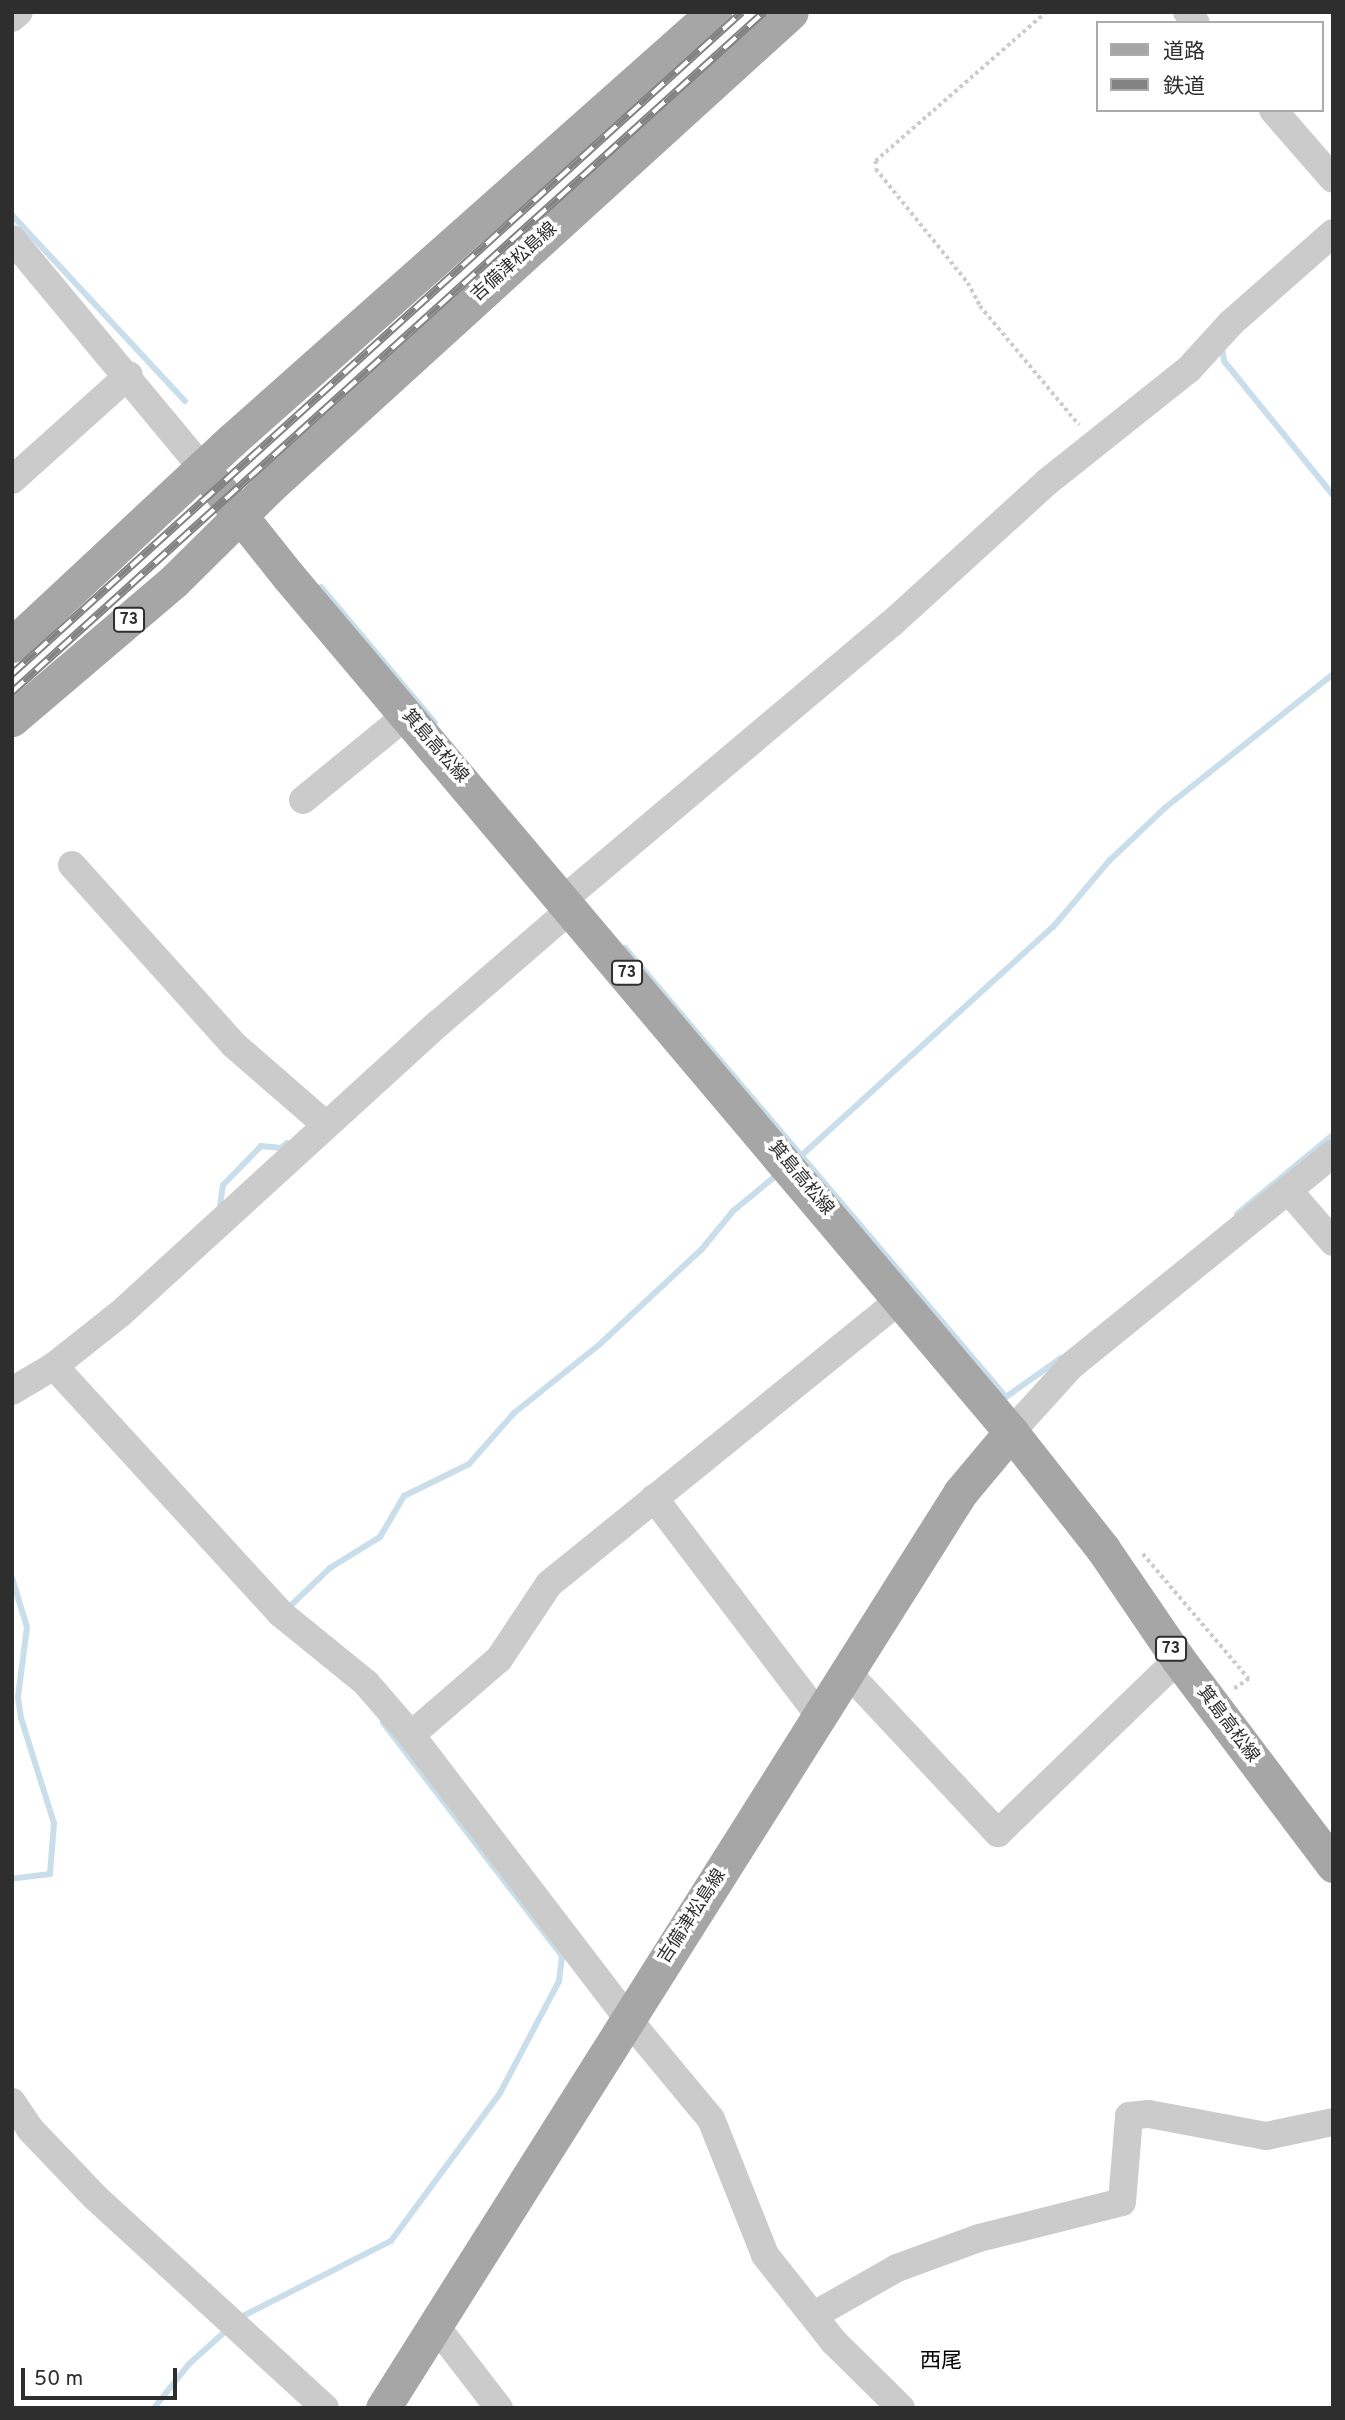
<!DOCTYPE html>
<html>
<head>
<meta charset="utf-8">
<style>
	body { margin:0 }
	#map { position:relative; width:1345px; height:2420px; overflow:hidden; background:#fff; font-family:Overpass,"Noto Sans JP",sans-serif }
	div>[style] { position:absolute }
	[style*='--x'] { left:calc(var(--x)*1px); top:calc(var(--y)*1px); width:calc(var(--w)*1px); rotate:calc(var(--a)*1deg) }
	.stream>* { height:6px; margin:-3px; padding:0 3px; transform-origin:3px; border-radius:3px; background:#c9deea }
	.path>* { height:3.5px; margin-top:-1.75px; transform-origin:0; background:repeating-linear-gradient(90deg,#cbcbcb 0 3.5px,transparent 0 7px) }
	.minor>* { height:28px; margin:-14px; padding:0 14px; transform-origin:14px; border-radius:14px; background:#cbcbcb }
	.major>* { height:35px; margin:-17.5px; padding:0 17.5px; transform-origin:17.5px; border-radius:17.5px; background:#a6a6a6 }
	.rail>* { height:8px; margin-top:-4px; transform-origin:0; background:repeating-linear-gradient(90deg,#fff 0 16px,#838383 0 32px); box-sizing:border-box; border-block:2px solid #838383 }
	span { translate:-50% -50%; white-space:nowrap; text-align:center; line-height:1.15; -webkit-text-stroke:7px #fff; paint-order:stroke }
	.shield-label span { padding:2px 5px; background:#fff; border:2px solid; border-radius:5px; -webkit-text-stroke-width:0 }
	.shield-label { font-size:16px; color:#2e2e2e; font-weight:700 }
	.street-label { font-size:18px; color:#2e2e2e }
	.quarter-label { font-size:21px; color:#000 }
	.frame { position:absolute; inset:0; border:14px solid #2e2e2e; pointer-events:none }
	.legend { position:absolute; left:1096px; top:21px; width:228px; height:91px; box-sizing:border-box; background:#fff; border:2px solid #ababab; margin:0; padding:9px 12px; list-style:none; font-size:21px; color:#2e2e2e }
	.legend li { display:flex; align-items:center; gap:14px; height:35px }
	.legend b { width:35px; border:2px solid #ababab }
	.scale { position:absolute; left:21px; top:2368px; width:156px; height:32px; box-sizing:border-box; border:4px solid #2e2e2e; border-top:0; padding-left:9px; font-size:21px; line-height:24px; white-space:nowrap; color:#2e2e2e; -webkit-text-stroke:5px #fff; paint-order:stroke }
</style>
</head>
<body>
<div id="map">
	<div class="stream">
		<div style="--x:12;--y:215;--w:254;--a:47.1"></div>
		<div style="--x:1222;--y:348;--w:13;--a:81"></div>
		<div style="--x:1224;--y:361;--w:173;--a:50.9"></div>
		<div style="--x:321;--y:587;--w:177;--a:50"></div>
		<div style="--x:625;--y:948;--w:589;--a:49.68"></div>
		<div style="--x:1006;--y:1397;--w:67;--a:-35.3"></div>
		<div style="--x:802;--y:1155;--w:339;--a:-42.3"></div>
		<div style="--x:1053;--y:927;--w:87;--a:-49.7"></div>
		<div style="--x:1109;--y:861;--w:79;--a:-43.5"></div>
		<div style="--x:1166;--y:807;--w:213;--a:-38.5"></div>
		<div style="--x:220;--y:1206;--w:21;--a:-82"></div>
		<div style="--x:223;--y:1185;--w:54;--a:-45.7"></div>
		<div style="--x:261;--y:1146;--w:20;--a:6"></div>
		<div style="--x:281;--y:1148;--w:8;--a:-40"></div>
		<div style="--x:1237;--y:1214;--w:124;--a:-39.5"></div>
		<div style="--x:12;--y:1578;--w:51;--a:73"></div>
		<div style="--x:27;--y:1627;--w:71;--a:97.3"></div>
		<div style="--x:18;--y:1697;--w:21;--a:82"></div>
		<div style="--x:21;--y:1718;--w:110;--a:72.6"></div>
		<div style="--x:54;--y:1823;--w:51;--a:94.5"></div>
		<div style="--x:50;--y:1874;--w:38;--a:173"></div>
		<div style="--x:286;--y:1610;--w:61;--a:-43.7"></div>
		<div style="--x:330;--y:1568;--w:59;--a:-31.8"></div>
		<div style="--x:380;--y:1537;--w:48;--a:-59.7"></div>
		<div style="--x:404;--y:1496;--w:72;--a:-26.2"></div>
		<div style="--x:469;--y:1464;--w:68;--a:-48.6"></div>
		<div style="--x:514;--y:1413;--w:110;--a:-38.7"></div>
		<div style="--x:600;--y:1344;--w:139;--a:-43"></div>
		<div style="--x:702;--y:1249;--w:49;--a:-50.8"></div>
		<div style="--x:733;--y:1211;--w:58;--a:-39.4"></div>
		<div style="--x:243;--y:2316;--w:166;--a:-26.9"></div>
		<div style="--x:391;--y:2241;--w:184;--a:-53.6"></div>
		<div style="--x:500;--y:2093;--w:127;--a:-62.2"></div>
		<div style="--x:559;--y:1981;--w:25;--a:-83"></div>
		<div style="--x:562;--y:1956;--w:294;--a:-127.5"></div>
		<div style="--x:154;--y:2408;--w:56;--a:-51.5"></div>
		<div style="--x:189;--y:2364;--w:54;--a:-42"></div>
	</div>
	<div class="path">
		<div style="--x:1047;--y:12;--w:227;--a:138.9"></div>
		<div style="--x:876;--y:161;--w:8;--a:90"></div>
		<div style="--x:876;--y:169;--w:146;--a:51.1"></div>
		<div style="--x:968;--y:283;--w:26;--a:62"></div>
		<div style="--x:980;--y:306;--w:155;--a:50.2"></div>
		<div style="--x:1143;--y:1554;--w:164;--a:49.7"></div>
		<div style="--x:1249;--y:1679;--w:18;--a:146"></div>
	</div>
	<div class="minor">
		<div style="--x:1187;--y:12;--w:14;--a:51"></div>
		<div style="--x:12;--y:18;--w:9;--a:-41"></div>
		<div style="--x:1273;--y:110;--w:91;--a:49"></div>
		<div style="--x:12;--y:239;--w:298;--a:50.3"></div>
		<div style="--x:12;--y:480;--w:157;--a:-41.9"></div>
		<div style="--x:303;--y:800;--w:134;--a:-39.3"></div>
		<div style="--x:72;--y:865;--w:242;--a:48"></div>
		<div style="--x:234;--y:1045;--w:122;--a:41"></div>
		<div style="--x:564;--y:899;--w:427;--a:-40.1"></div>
		<div style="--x:891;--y:624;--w:211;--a:-42.3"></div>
		<div style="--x:1047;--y:482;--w:181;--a:-38.5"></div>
		<div style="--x:1189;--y:369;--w:62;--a:-47.6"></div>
		<div style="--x:1231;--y:323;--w:136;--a:-41.4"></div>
		<div style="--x:1288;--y:1190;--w:69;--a:49.1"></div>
		<div style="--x:54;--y:1366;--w:335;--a:47.5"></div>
		<div style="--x:280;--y:1613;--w:111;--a:39.1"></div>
		<div style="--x:366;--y:1683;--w:69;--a:49.1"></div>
		<div style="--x:411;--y:1735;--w:356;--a:52.6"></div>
		<div style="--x:627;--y:2018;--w:131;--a:50.3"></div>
		<div style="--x:711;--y:2119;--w:146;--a:68.3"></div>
		<div style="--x:765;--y:2255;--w:111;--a:51.6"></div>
		<div style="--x:834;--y:2342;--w:94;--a:44.6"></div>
		<div style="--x:12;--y:1391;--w:49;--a:-30.8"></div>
		<div style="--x:54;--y:1366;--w:85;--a:-38.3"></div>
		<div style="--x:121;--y:1313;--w:430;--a:-42.4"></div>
		<div style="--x:439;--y:1023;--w:176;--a:-40.8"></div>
		<div style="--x:1011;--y:1432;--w:91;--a:-47.7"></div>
		<div style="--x:1072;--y:1365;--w:336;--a:-39"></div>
		<div style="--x:654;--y:1498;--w:276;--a:52.8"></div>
		<div style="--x:849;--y:1674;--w:218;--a:46.9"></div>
		<div style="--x:998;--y:1833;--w:250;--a:-44"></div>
		<div style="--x:411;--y:1735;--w:116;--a:-40.8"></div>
		<div style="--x:499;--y:1659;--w:90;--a:-56.3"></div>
		<div style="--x:549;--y:1584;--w:453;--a:-39"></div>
		<div style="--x:12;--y:2102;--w:32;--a:56"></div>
		<div style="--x:30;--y:2129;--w:94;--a:46.3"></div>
		<div style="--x:95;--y:2197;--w:312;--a:42.5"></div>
		<div style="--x:816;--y:2314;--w:93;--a:-29.6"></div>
		<div style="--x:897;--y:2268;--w:87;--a:-20.1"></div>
		<div style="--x:979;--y:2238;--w:147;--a:-14.1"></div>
		<div style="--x:1122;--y:2202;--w:86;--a:-85.3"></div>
		<div style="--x:1129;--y:2116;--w:20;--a:-6"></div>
		<div style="--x:1149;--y:2114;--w:119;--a:10.6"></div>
		<div style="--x:1266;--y:2136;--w:68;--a:-11.8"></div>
		<div style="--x:435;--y:2325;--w:105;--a:52.4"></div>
	</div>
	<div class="major">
		<div style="--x:202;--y:468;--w:139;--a:51.4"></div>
		<div style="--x:289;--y:577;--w:1119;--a:49.82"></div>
		<div style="--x:1011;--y:1432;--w:149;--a:51.8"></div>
		<div style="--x:1103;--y:1549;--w:133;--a:55.7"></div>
		<div style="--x:1178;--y:1659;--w:258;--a:53"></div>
		<div style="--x:12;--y:645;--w:301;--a:-43"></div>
		<div style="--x:232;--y:440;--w:645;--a:-41.6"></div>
		<div style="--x:12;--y:719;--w:213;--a:-40.4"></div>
		<div style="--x:174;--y:581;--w:135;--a:-44.7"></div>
		<div style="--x:270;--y:486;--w:704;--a:-42.3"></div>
		<div style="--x:383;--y:2408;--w:1082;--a:-57.76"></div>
		<div style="--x:960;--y:1493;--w:80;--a:-50.1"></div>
	</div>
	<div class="rail">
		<div style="--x:12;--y:674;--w:985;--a:-42.2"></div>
		<div style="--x:12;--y:692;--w:1014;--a:-42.12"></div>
	</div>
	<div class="shield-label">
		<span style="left:129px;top:620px">73</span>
		<span style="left:627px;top:973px">73</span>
		<span style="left:1171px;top:1649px">73</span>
	</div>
	<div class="street-label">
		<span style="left:515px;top:263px;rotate:-42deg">吉備津松島線</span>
		<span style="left:434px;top:747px;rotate:49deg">箕島高松線</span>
		<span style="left:800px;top:1179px;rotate:50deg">箕島高松線</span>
		<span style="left:1227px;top:1725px;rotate:53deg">箕島高松線</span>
		<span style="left:693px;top:1917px;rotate:-57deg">吉備津松島線</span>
	</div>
	<div class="quarter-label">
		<span style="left:941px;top:2362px">西尾</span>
	</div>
	<div class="frame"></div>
	<ul class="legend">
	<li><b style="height:9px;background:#a6a6a6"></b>道路</li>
	<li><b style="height:9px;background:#838383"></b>鉄道</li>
	</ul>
	<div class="scale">50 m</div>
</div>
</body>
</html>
